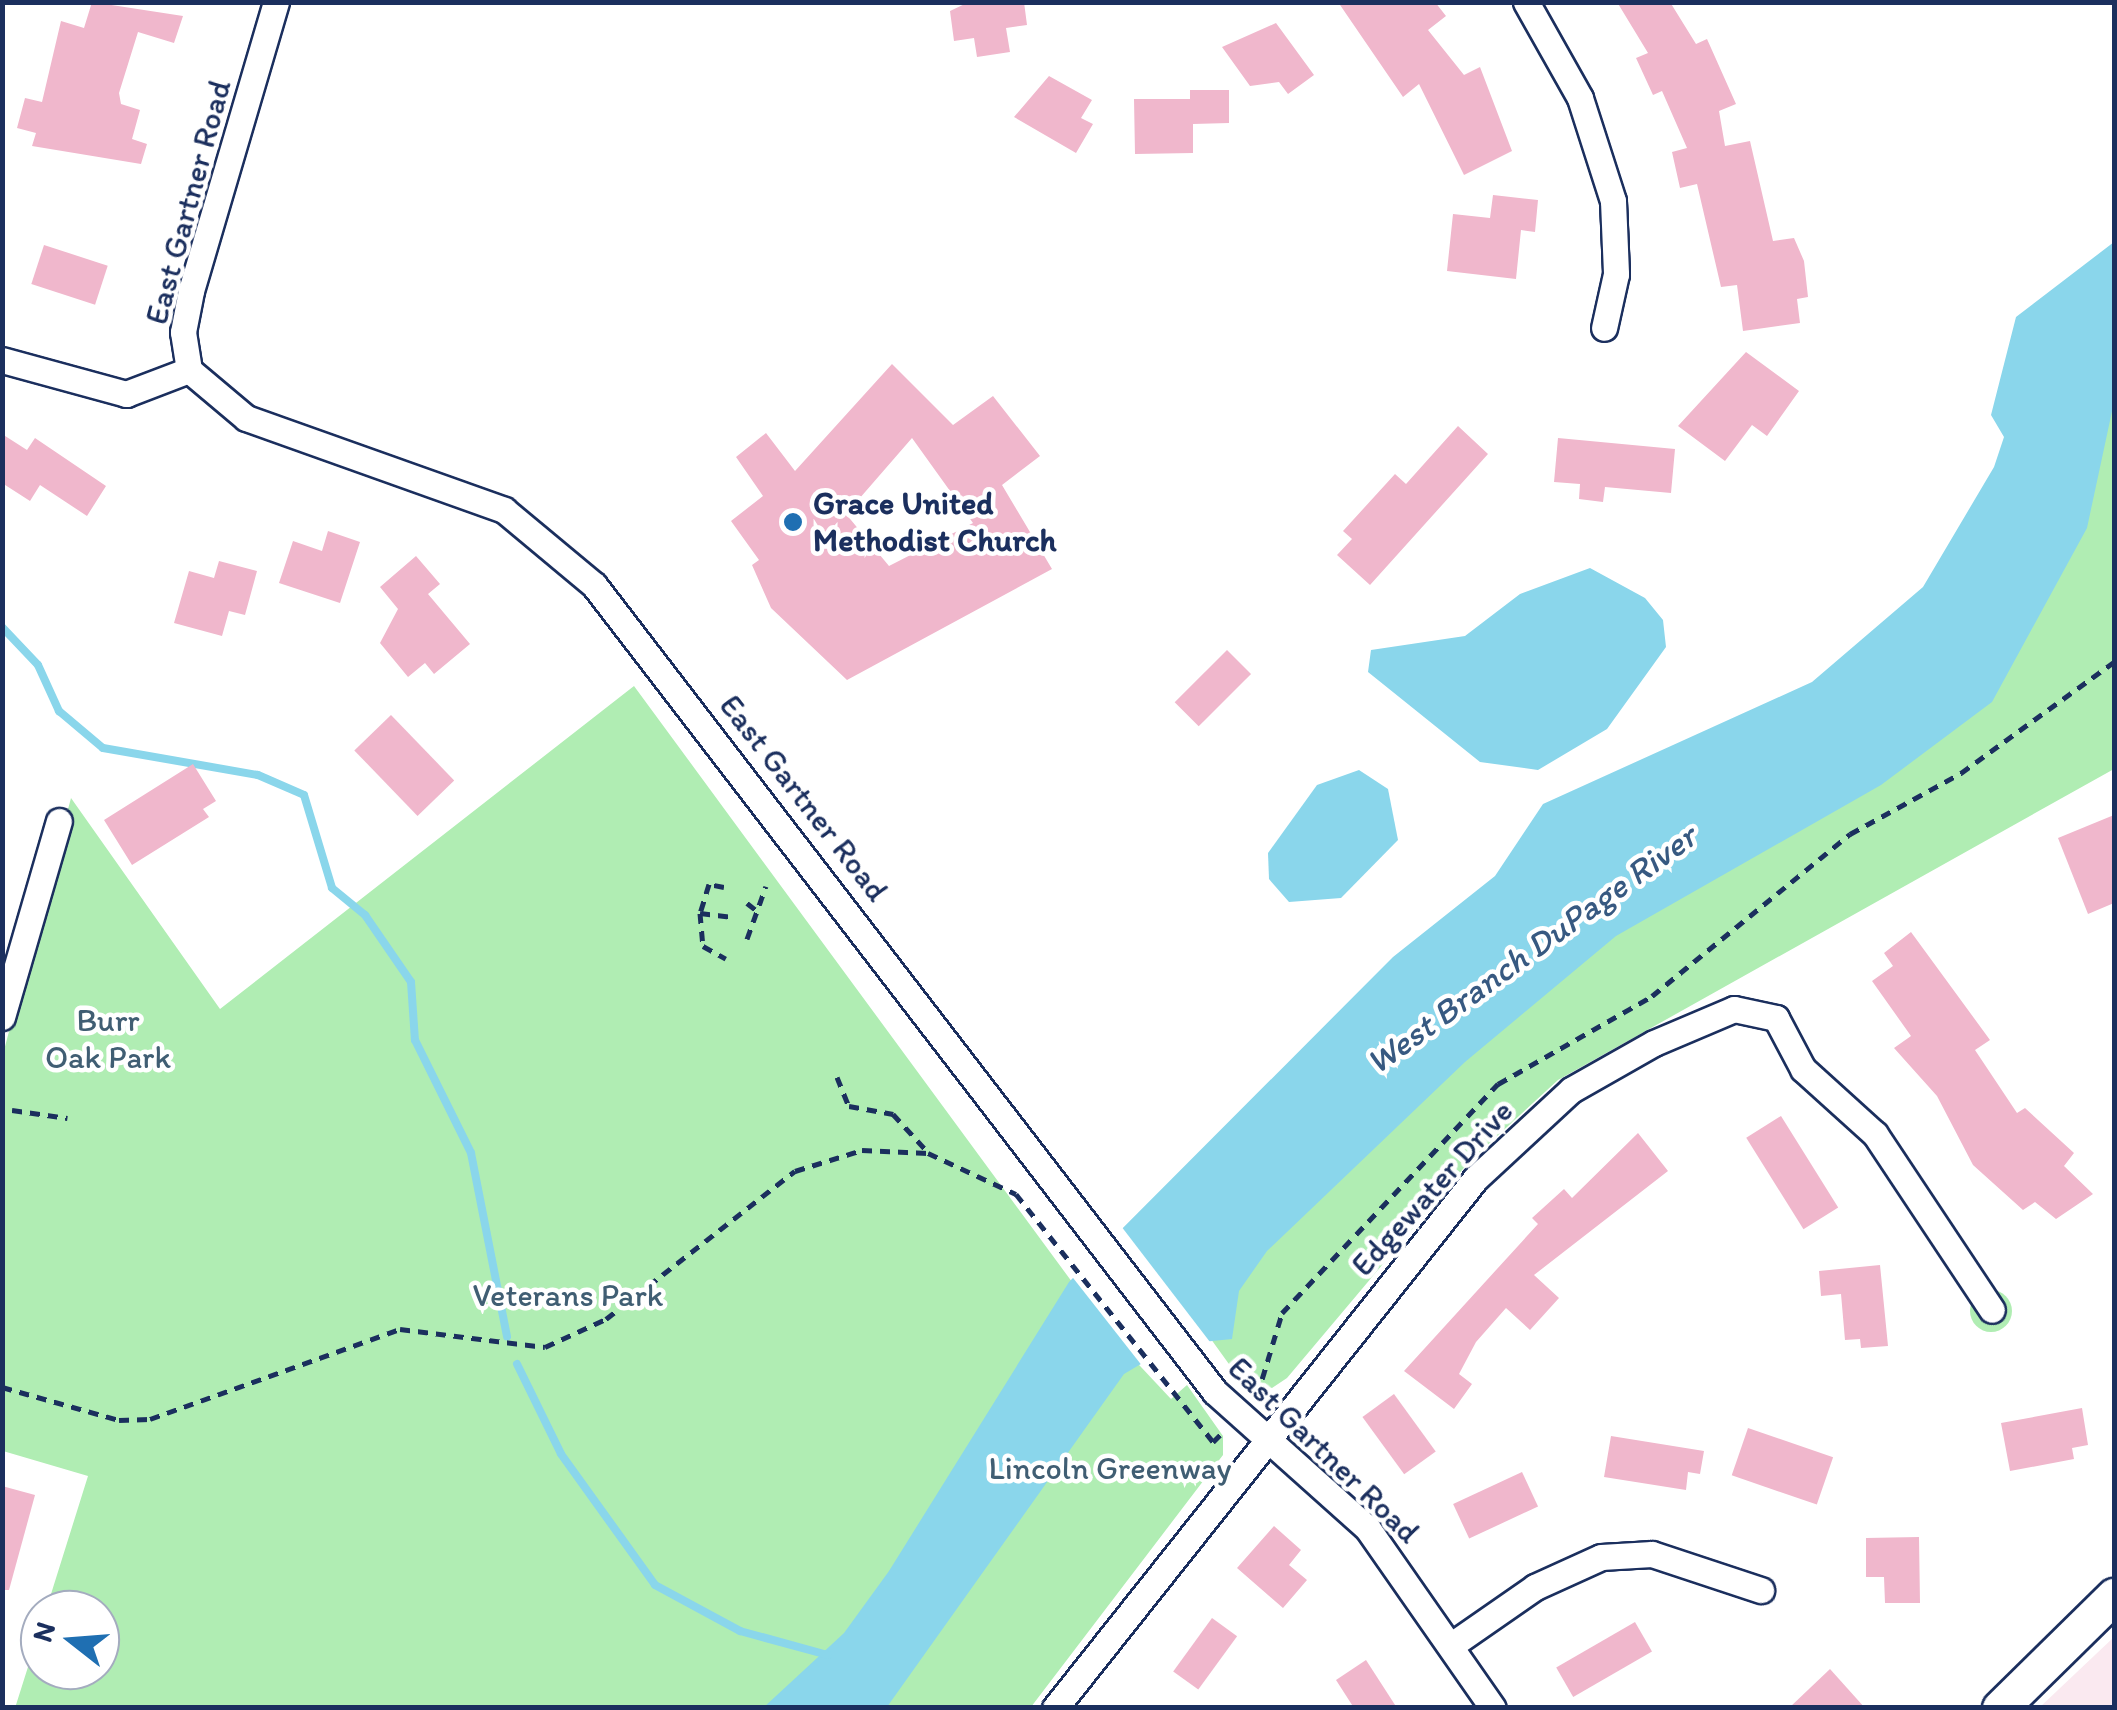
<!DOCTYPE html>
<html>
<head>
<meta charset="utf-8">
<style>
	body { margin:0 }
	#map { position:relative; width:2117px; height:1710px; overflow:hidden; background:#fff; font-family:Itim,sans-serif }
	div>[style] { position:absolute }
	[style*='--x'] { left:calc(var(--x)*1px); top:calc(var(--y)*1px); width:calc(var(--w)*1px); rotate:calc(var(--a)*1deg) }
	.built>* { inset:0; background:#fae9f0 }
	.green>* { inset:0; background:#b0edb3 }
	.round { border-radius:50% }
	.water>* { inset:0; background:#8ad6eb }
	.pier>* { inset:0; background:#fff }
	.stream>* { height:8px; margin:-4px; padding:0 4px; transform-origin:4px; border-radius:4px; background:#8ad6eb }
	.building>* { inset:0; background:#f0b7cc; transform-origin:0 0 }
	.path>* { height:5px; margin-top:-2.5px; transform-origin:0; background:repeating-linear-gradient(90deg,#1b2f5e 0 10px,transparent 0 18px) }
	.roads { filter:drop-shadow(2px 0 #1b2f5e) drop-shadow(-2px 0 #1b2f5e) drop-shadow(0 2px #1b2f5e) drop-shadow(0 -2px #1b2f5e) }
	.minor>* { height:25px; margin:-12.5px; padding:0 12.5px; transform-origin:12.5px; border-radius:12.5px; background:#fff }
	.secondary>* { height:35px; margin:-17.5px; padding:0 17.5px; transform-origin:17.5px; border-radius:17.5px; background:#fff }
	.dots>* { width:28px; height:28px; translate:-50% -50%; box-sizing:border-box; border:5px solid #fff; border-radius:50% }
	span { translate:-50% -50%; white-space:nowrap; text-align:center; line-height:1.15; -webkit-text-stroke:9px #fff; paint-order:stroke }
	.street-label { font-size:32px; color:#1b2f5e }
	.poi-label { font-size:32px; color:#1b2f5e; font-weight:700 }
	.left { translate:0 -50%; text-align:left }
	.park-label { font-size:32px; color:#405e73 }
	.water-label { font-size:35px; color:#375981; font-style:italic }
	.frame { position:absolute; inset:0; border:5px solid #1b2f5e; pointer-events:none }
	.north { position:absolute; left:20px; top:1590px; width:100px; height:100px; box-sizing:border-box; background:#fff; border:2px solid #a4acbf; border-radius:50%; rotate:287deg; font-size:28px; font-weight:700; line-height:40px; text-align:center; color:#1b2f5e }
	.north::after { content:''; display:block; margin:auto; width:35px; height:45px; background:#1f6fb2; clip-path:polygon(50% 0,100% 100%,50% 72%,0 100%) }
</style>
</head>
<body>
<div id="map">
	<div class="built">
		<div style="clip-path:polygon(2114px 1637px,2114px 1707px,2040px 1707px)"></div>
	</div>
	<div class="green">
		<div style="clip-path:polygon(2114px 293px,2114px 769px,1558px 1080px,1468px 1163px,1287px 1378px,1272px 1388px,1239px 1378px,1164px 1274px,1890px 705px)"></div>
		<div style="clip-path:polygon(634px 686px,1111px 1335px,1171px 1399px,1187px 1385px,1223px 1436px,1223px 1455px,1031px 1707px,15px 1708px,40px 1629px,40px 1670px,100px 1670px,100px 1610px,46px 1610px,88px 1476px,3px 1451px,3px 1054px,71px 798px,220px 1009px)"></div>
		<div class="round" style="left:1970px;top:1290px;width:42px;height:42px"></div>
	</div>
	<div class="water">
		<div style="clip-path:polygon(2114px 242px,2114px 402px,2087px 528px,1992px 702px,1881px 785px,1616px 936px,1465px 1062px,1267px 1251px,1239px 1291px,1232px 1339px,1173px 1345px,1124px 1374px,887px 1707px,763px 1708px,844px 1633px,889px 1571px,1069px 1282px,1393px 957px,1495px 876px,1543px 804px,1812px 682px,1923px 587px,1994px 467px,2004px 437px,1991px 415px,2016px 317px)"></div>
		<div style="clip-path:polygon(1590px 568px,1645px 598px,1663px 620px,1666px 647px,1607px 729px,1538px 770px,1480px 762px,1368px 672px,1371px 650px,1465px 636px,1520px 594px)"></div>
		<div style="clip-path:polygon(1359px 770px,1388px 789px,1398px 840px,1341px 898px,1289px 902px,1269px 879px,1268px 853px,1317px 785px)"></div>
	</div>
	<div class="pier">
		<div style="clip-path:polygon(1121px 1226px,1210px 1342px,1143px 1367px,1070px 1274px)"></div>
	</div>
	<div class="stream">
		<div style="--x:2;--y:627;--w:52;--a:46.5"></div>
		<div style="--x:38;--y:665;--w:51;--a:65.5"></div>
		<div style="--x:59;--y:711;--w:57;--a:40.1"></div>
		<div style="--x:103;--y:748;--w:157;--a:9.9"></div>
		<div style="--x:258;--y:775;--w:50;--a:23.5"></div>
		<div style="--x:304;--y:795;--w:97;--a:73.2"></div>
		<div style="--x:332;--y:888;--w:43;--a:39.3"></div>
		<div style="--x:365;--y:915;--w:81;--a:55.5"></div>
		<div style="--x:411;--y:982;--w:58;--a:86.1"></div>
		<div style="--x:415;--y:1040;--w:126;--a:63.6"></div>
		<div style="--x:471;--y:1153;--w:187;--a:78.9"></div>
		<div style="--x:517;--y:1364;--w:100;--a:63.9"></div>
		<div style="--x:561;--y:1454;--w:161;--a:54.3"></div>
		<div style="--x:655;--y:1585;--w:97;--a:28.4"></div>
		<div style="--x:740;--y:1631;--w:91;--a:15.3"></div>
	</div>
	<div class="building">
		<div style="clip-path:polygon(92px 2px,183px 16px,174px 43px,138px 32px,119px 93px,121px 104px,140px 110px,132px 139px,147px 144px,141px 164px,32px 146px,36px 133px,17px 128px,25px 98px,42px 102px,61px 21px,84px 28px)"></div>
		<div style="clip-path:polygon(969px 2px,1024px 2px,1027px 25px,1006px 28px,1010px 52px,977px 57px,974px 38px,954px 41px,950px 11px)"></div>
		<div style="clip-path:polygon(1338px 2px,1435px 2px,1446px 16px,1428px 30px,1464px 75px,1480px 67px,1512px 151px,1464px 175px,1419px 84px,1403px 97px)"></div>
		<div style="clip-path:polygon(1617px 2px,1670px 2px,1696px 44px,1707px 39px,1736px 104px,1719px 111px,1725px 146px,1750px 141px,1773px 241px,1794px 238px,1804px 261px,1808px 297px,1797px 299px,1800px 323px,1743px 331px,1737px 285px,1721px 287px,1697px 184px,1680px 188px,1672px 152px,1687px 148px,1662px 91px,1653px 95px,1636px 58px,1648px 53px)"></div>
		<div style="clip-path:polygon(1276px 23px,1314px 75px,1288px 94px,1279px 82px,1250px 86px,1222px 47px)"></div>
		<div style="clip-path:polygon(1049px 76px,1092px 100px,1081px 118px,1093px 124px,1076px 153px,1014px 117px)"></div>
		<div style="clip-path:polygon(1190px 90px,1229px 90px,1229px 123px,1193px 124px,1193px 153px,1135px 154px,1134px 99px,1190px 99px)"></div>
		<div style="clip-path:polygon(1493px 195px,1538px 200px,1535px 232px,1521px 230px,1516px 279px,1447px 271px,1453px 214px,1490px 218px)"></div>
		<div style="left:44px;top:245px;width:67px;height:41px;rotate:18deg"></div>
		<div style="clip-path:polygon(1746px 352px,1799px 391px,1767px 436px,1752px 425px,1725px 461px,1678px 426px)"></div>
		<div style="clip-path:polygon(evenodd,892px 364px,953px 425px,993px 396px,1040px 456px,1002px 485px,1052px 569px,847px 680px,771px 608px,752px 565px,759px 560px,731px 521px,763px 496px,736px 457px,766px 433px,795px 471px,892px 364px,912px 438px,973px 523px,889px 566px,846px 514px,912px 438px)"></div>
		<div style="clip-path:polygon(1458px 426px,1488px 454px,1370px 585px,1337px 555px,1352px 539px,1343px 531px,1395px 474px,1406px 484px)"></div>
		<div style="clip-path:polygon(2px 434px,27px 450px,35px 438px,106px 486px,87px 516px,40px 485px,30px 501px,2px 483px)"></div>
		<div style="clip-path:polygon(1558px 438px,1675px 449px,1671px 493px,1605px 487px,1603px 502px,1579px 499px,1580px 484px,1554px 482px)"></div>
		<div style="clip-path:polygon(328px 531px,360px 542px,340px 603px,279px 583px,293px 541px,322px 551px)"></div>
		<div style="clip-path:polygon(416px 556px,440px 584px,428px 594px,470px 644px,434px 674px,425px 663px,408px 677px,380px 643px,398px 609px,380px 587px)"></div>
		<div style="clip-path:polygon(219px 561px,257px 571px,245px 615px,229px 611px,222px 636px,174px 623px,189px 571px,214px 578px)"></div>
		<div style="left:1227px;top:650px;width:34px;height:74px;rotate:45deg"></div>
		<div style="left:391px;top:715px;width:91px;height:51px;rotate:46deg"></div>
		<div style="clip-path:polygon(193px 764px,216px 801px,203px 809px,209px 817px,132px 865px,104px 820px)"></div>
		<div style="clip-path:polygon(2114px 815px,2114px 903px,2088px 914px,2058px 838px)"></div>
		<div style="clip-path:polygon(1911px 932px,1990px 1040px,1975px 1050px,2017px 1113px,2025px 1108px,2074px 1153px,2064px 1166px,2093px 1194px,2056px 1219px,2035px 1202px,2023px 1210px,1973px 1165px,1937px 1096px,1894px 1048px,1911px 1036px,1872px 981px,1893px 966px,1884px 953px)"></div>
		<div style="left:1781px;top:1116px;width:108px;height:41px;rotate:58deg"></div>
		<div style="clip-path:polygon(1638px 1133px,1668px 1171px,1534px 1275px,1559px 1298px,1530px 1330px,1506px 1308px,1476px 1342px,1459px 1374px,1472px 1384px,1454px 1409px,1404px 1371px,1538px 1224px,1532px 1218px,1564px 1189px,1572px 1198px)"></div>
		<div style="clip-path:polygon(1880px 1265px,1888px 1346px,1861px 1348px,1860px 1339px,1845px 1340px,1841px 1294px,1821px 1296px,1819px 1271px)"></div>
		<div style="left:1394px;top:1394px;width:71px;height:39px;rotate:54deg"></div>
		<div style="clip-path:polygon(2082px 1408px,2088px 1445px,2072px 1448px,2074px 1459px,2010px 1471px,2001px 1423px)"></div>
		<div style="left:1748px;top:1428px;width:90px;height:50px;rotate:19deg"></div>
		<div style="clip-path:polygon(1611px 1436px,1704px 1451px,1700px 1474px,1688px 1472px,1686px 1490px,1604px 1477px)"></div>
		<div style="left:1522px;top:1472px;width:38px;height:76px;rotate:65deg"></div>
		<div style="clip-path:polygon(2px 1486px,35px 1495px,9px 1590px,2px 1590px)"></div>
		<div style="clip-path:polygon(1274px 1526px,1301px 1550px,1289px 1565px,1307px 1580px,1283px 1608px,1237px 1568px)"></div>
		<div style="clip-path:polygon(1919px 1537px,1920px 1603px,1885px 1603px,1884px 1577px,1866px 1577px,1866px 1538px)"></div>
		<div style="left:1212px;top:1618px;width:31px;height:66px;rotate:36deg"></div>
		<div style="left:1635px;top:1622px;width:34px;height:91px;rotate:60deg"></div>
		<div style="clip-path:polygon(1366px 1660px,1397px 1708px,1354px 1708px,1336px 1680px)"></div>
		<div style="clip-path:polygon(1830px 1669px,1865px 1708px,1789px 1708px)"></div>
	</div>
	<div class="path">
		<div style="--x:724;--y:887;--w:15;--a:-169"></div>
		<div style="--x:709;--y:884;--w:30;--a:107"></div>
		<div style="--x:700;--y:913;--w:33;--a:85"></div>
		<div style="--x:703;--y:946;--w:26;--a:29"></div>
		<div style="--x:747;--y:903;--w:16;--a:38"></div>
		<div style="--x:700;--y:913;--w:33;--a:7"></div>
		<div style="--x:747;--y:939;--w:56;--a:-70.3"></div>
		<div style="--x:837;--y:1077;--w:31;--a:68"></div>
		<div style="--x:849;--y:1106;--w:45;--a:10.3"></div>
		<div style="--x:893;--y:1114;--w:49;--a:47.5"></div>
		<div style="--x:12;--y:1110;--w:56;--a:8.3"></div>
		<div style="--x:2;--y:1387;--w:122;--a:15.8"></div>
		<div style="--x:119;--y:1420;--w:31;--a:-2"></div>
		<div style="--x:150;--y:1419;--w:266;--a:-19.8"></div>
		<div style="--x:400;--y:1329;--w:146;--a:7.1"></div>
		<div style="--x:545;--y:1347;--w:67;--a:-24.7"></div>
		<div style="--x:606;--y:1319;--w:240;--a:-38.1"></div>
		<div style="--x:795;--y:1171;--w:70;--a:-17.4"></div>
		<div style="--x:862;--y:1150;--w:66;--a:2.6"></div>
		<div style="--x:928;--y:1153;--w:97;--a:25"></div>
		<div style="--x:1016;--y:1194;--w:317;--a:51.5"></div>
		<div style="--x:1213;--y:1442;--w:13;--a:-45"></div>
		<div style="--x:1257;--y:1396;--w:87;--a:-73.2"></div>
		<div style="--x:1282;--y:1313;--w:315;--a:-46.7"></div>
		<div style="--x:1498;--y:1084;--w:177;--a:-29.7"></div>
		<div style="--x:1652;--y:996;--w:256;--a:-39.3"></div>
		<div style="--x:1850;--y:834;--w:127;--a:-28.8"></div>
		<div style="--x:1961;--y:773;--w:189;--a:-36"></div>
	</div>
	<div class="roads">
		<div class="minor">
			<div style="--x:276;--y:2;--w:301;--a:106.4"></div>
			<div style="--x:191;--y:291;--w:42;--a:101"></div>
			<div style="--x:183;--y:332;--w:38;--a:81"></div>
			<div style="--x:189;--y:370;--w:75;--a:40.1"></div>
			<div style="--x:246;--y:418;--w:274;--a:19.6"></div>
			<div style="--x:504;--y:510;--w:117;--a:39.8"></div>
			<div style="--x:594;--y:585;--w:1018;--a:52.42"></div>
			<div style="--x:1215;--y:1392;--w:205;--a:41.8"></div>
			<div style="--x:1368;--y:1529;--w:218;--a:55.1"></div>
			<div style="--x:1526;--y:2;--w:110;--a:60.6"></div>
			<div style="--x:1580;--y:98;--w:108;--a:72.2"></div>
			<div style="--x:1613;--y:201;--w:73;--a:87.6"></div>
			<div style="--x:1616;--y:274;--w:55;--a:102.5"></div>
			<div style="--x:2;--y:360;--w:129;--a:15.3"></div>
			<div style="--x:126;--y:394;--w:67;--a:-20.9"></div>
			<div style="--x:2;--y:1017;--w:204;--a:-73.8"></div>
			<div style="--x:1453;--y:1644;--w:100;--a:-34.8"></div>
			<div style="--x:1535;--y:1587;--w:72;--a:-24.4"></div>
			<div style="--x:1601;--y:1557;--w:51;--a:-3.4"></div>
			<div style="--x:1652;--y:1554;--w:115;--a:18.3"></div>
			<div style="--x:1055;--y:1708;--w:677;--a:-51.54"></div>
			<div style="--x:1476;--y:1178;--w:129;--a:-42.8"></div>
			<div style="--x:1571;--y:1090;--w:95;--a:-29.5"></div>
			<div style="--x:1654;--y:1043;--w:87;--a:-23"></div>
			<div style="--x:1734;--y:1009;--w:43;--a:12.1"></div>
			<div style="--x:1776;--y:1018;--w:58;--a:62.1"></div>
			<div style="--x:1803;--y:1069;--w:97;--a:42.1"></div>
			<div style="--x:1875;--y:1134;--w:211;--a:56.4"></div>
		</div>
		<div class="secondary">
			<div style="--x:2000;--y:1708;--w:160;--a:-44.5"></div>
		</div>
	</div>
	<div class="dots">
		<div style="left:793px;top:522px;background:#1f6fb2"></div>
	</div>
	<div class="street-label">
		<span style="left:188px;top:202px;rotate:-75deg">East Gartner Road</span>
		<span style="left:804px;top:798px;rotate:52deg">East Gartner Road</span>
		<span style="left:1432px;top:1188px;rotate:-48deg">Edgewater Drive</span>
		<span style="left:1324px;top:1450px;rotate:44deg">East Gartner Road</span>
	</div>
	<div class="poi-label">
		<span class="left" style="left:813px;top:522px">Grace United<br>Methodist Church</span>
	</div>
	<div class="park-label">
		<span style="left:108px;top:1039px">Burr<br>Oak Park</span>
		<span style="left:568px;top:1295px">Veterans Park</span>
		<span style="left:1110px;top:1468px">Lincoln Greenway</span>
	</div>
	<div class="water-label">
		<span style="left:1531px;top:949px;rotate:-36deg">West Branch DuPage River</span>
	</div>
	<div class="frame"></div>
	<div class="north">N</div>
</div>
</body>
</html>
